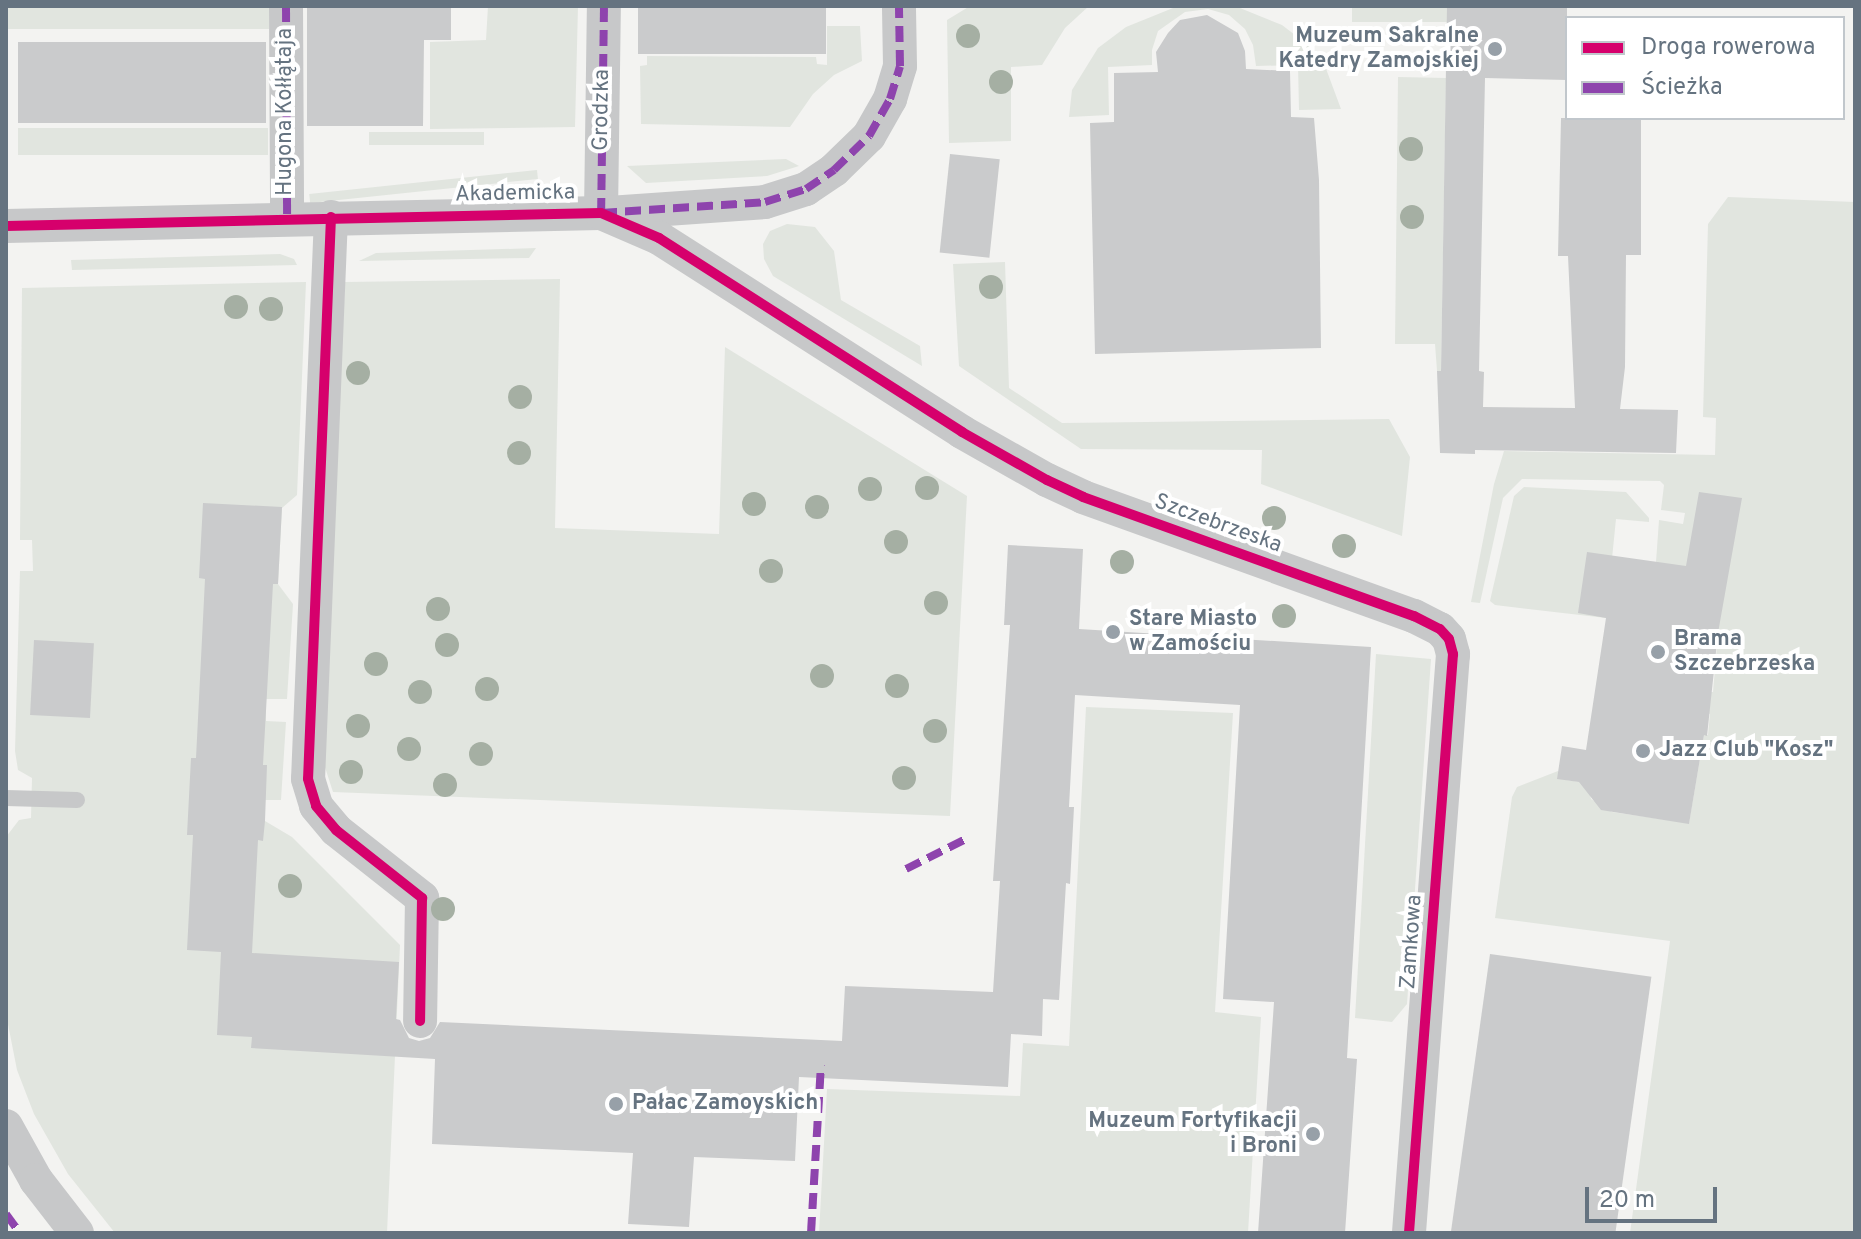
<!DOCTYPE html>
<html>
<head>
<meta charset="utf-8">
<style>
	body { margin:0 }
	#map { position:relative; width:1861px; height:1239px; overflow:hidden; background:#f3f3f1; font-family:Overpass,sans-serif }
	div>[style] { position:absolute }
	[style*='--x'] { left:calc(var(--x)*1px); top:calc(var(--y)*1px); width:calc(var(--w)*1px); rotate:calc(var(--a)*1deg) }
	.green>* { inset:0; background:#e1e5df; transform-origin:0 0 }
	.building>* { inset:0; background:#cacbcc; transform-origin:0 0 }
	.service>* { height:16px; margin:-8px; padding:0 8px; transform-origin:8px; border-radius:8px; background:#c7c8c9 }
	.minor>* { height:34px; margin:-17px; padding:0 17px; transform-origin:17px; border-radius:17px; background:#c7c8c9 }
	.quiet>* { height:8px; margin-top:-4px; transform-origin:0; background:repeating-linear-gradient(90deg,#8e44ad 0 16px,transparent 0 24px) }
	.cycleway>* { height:10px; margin:-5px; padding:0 5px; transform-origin:5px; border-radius:5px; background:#d6006c }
	.trees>* { width:24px; height:24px; margin:-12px; border-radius:50%; background:#a5afa3 }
	.dots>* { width:22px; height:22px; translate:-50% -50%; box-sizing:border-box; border:4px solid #fff; border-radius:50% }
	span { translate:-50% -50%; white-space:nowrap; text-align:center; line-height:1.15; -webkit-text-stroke:8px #fff; paint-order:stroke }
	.poi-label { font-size:22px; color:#657380; font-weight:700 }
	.right { translate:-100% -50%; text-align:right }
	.left { translate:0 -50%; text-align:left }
	.street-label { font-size:22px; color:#657380 }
	.frame { position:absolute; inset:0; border:8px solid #657380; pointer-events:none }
	.legend { position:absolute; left:1565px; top:16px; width:280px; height:104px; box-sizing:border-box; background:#fff; border:2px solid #c1c7cc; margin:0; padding:10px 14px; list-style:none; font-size:24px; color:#657380 }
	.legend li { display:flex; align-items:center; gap:16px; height:40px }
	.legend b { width:40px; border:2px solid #c1c7cc }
	.scale { position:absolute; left:1585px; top:1187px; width:132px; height:36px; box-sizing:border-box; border:4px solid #657380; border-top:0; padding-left:10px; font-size:24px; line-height:28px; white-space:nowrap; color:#657380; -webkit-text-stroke:6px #fff; paint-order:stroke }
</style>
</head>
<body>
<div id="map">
	<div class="green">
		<div style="left:6px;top:6px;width:263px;height:23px"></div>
		<div style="clip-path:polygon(488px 6px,578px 6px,575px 127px,430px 129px,430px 42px,486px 40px)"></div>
		<div style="clip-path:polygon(970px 6px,1089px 6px,1065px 28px,1042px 65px,1011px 67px,1011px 141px,949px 143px,947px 20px)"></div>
		<div style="clip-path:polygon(1178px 6px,1235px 6px,1282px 25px,1308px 45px,1325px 66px,1341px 109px,1299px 110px,1298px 65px,1256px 66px,1253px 45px,1245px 29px,1229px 15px,1208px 9px,1185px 12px,1158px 31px,1152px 50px,1152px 65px,1108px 67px,1109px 115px,1069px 117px,1072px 90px,1098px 48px,1126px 27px)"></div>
		<div style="left:1352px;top:6px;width:95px;height:16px"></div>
		<div style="clip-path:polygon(827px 26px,860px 26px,862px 61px,834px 75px,813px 94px,790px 127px,641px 124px,640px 66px,647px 65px,647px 56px,816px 57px,817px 64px,827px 65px)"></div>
		<div style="clip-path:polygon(1398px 77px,1446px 78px,1441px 371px,1437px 371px,1435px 344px,1395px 344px)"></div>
		<div style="left:268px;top:128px;width:27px;height:250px;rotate:90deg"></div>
		<div style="left:484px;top:132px;width:13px;height:115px;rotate:90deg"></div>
		<div style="clip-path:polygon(786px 159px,799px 166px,767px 176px,646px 183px,627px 166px)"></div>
		<div style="left:537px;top:170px;width:9px;height:229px;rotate:84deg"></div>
		<div style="clip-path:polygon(1728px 197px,1855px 202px,1855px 1233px,1630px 1233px,1670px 941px,1495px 918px,1512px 797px,1517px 787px,1558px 771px,1566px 780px,1588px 783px,1591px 799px,1612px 812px,1689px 823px,1704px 735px,1708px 735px,1710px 714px,1707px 713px,1710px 692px,1713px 692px,1718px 634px,1653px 604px,1659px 520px,1683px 524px,1685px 513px,1661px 510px,1664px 485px,1660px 481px,1522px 479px,1503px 498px,1480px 603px,1471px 602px,1494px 484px,1504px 451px,1715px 455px,1716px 418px,1703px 417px,1708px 224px)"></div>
		<div style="clip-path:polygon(787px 224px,815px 227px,834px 251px,841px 300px,920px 346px,922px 366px,773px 276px,764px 259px,763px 244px,770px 231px)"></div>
		<div style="clip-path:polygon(536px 248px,529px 258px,359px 261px,376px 253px)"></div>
		<div style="clip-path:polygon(280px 254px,294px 259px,297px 265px,72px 270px,71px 260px)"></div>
		<div style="clip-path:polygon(1005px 262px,1009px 388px,1062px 423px,1389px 419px,1410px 457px,1402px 536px,1261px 484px,1262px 450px,1081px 449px,959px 366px,953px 264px)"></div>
		<div style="clip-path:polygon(560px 279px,555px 528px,719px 534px,725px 347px,967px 496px,950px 816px,333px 792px,322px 758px,345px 282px)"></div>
		<div style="clip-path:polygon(306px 282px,297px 495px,282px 508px,278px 584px,293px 604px,287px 699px,266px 699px,266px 721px,286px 722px,281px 800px,265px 800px,265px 821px,292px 837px,400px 945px,387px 1233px,115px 1233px,68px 1174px,34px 1114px,17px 1070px,6px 1014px,6px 837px,19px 820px,31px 818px,32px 778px,18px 770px,15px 751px,20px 571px,33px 571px,32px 540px,20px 540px,22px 288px)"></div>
		<div style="clip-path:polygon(1524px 487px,1626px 492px,1649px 518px,1649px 522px,1616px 519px,1606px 618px,1495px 605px,1490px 601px,1514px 496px)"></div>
		<div style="clip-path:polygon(1376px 654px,1431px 659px,1407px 1004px,1392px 1022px,1355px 1018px)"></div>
		<div style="clip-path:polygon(1086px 707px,1233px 713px,1215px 1012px,1261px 1017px,1248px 1233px,819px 1233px,827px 1089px,1020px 1096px,1023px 1043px,1069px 1046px)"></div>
	</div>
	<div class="building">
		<div style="clip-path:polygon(307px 6px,451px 6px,451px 40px,424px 40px,423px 126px,307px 126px)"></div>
		<div style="left:638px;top:6px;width:188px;height:48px"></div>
		<div style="clip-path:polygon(1447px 6px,1567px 6px,1567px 80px,1485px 78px,1479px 371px,1484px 372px,1483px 407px,1575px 408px,1568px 256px,1558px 256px,1561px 118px,1641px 118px,1641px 255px,1626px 255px,1625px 367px,1620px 409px,1678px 410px,1676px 453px,1475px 450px,1475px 454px,1440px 453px,1437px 371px,1441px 371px)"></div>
		<div style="clip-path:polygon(1207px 15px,1238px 33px,1245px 51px,1246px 69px,1290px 71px,1291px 117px,1314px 118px,1319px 180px,1321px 348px,1095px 354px,1090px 123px,1114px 122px,1114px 73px,1158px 72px,1156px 52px,1168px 33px,1180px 20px)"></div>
		<div style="left:18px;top:42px;width:248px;height:81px"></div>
		<div style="left:950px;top:154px;width:50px;height:99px;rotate:6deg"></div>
		<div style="clip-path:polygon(1699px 492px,1742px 498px,1718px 633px,1707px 736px,1704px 735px,1689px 824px,1601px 810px,1579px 782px,1557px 779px,1562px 746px,1586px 750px,1606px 618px,1578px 613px,1587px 552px,1686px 566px)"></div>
		<div style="clip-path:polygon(203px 503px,282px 507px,278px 584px,273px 584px,263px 765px,267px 765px,265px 821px,263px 841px,258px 840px,252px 953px,399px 962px,396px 1019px,400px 1020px,409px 1038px,419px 1041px,430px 1038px,440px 1022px,842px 1041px,845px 986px,993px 992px,1000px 881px,993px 881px,1010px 625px,1004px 625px,1008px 545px,1083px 549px,1079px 629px,1371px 647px,1347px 1058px,1357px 1059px,1345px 1233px,1258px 1233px,1274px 1002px,1223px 999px,1240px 705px,1075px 695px,1069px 807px,1074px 807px,1070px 884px,1066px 883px,1059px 1000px,1043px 999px,1042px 1036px,1011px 1034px,1008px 1087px,799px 1077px,795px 1161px,694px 1157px,689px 1227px,628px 1224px,633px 1153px,432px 1144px,435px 1059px,251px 1048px,252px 1037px,217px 1035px,221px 952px,187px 950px,193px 835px,187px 835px,191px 758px,196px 758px,205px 579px,199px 578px)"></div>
		<div style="left:34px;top:640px;width:60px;height:75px;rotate:3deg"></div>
		<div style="left:1490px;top:954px;width:163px;height:281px;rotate:8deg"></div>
	</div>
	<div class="service">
		<div style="--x:6;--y:798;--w:71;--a:1.6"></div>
	</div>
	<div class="minor">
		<div style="--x:286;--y:6;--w:212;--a:89.7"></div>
		<div style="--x:601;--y:213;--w:207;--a:-89.2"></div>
		<div style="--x:609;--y:213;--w:156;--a:-4"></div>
		<div style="--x:765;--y:202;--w:43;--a:-17.6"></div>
		<div style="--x:806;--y:189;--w:34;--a:-34"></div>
		<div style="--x:834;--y:170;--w:49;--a:-44.2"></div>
		<div style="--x:869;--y:136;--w:43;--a:-60.4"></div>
		<div style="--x:890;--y:99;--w:34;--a:-73"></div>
		<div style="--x:900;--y:66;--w:60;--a:-91"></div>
		<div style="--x:331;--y:217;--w:562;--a:92.34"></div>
		<div style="--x:308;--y:779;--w:28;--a:73"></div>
		<div style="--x:316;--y:806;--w:31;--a:50"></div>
		<div style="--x:336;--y:830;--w:110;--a:38.3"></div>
		<div style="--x:422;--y:898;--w:123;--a:90.9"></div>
		<div style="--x:6;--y:226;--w:595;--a:-1.25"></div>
		<div style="--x:601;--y:213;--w:63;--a:23.3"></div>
		<div style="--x:659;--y:238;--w:360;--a:32.6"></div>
		<div style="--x:962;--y:432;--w:98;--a:29.5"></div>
		<div style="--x:1047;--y:480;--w:40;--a:25"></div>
		<div style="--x:1083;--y:497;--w:352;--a:19.8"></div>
		<div style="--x:1414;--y:616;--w:29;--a:27"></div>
		<div style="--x:1440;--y:629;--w:13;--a:48"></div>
		<div style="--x:1449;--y:639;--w:16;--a:75"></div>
		<div style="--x:1453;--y:654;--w:581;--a:94.35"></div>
		<div style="--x:6;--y:1126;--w:62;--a:60.9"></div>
		<div style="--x:36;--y:1180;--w:67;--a:52.3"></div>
	</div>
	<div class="quiet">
		<div style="--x:286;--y:6;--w:212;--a:89.7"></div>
		<div style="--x:604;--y:6;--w:207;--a:90.8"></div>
		<div style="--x:601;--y:213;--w:164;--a:-3.8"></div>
		<div style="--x:765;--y:202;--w:43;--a:-17.6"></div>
		<div style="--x:806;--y:189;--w:34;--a:-34"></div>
		<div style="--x:834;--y:170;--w:49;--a:-44.2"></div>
		<div style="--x:869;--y:136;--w:43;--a:-60.4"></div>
		<div style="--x:890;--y:99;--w:34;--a:-73"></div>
		<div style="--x:900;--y:66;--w:60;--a:-91"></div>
		<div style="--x:906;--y:869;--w:65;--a:-26.6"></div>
		<div style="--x:6;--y:1214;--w:24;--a:54"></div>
		<div style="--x:811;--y:1233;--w:168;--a:-86.6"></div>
	</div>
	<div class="cycleway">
		<div style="--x:331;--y:217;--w:562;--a:92.34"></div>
		<div style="--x:308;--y:779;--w:28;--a:73"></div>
		<div style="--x:316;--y:806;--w:31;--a:50"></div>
		<div style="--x:336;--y:830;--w:110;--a:38.3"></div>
		<div style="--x:422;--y:898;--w:123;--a:90.9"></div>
		<div style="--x:6;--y:226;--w:595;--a:-1.25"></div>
		<div style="--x:601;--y:213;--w:63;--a:23.3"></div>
		<div style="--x:659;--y:238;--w:360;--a:32.6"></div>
		<div style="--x:962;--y:432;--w:98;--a:29.5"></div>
		<div style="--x:1047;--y:480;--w:40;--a:25"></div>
		<div style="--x:1083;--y:497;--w:352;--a:19.8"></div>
		<div style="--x:1414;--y:616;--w:29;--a:27"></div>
		<div style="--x:1440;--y:629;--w:13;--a:48"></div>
		<div style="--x:1449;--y:639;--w:16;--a:75"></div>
		<div style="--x:1453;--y:654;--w:581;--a:94.35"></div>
	</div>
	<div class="trees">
		<div style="left:968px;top:36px"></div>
		<div style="left:1001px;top:82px"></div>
		<div style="left:1411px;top:149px"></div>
		<div style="left:1412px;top:217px"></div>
		<div style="left:991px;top:287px"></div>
		<div style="left:236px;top:307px"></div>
		<div style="left:271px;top:309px"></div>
		<div style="left:358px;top:373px"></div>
		<div style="left:520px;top:397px"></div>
		<div style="left:519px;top:453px"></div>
		<div style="left:927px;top:488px"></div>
		<div style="left:870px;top:489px"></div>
		<div style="left:754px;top:504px"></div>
		<div style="left:817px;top:507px"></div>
		<div style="left:1274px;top:518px"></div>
		<div style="left:896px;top:542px"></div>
		<div style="left:1344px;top:546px"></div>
		<div style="left:1122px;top:562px"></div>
		<div style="left:771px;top:571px"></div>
		<div style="left:936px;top:603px"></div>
		<div style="left:438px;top:609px"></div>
		<div style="left:1284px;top:616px"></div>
		<div style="left:447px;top:645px"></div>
		<div style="left:376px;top:664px"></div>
		<div style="left:822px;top:676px"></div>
		<div style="left:897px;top:686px"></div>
		<div style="left:487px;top:689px"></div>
		<div style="left:420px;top:692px"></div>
		<div style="left:358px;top:726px"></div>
		<div style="left:935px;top:731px"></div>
		<div style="left:409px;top:749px"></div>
		<div style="left:481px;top:754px"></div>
		<div style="left:351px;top:772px"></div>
		<div style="left:904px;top:778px"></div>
		<div style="left:445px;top:785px"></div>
		<div style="left:290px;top:886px"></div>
		<div style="left:443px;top:909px"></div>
	</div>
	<div class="dots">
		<div style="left:1495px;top:49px;background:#97a0a8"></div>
		<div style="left:1113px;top:632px;background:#97a0a8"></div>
		<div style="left:1658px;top:652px;background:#97a0a8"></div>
		<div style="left:1643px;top:751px;background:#97a0a8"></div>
		<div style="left:616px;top:1104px;background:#97a0a8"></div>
		<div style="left:1313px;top:1134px;background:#97a0a8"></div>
	</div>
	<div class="poi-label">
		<span class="right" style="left:1479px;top:49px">Muzeum Sakralne<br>Katedry Zamojskiej</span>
		<span class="left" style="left:1129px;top:632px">Stare Miasto<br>w Zamościu</span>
		<span class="left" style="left:1674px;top:652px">Brama<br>Szczebrzeska</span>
		<span class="left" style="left:1659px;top:751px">Jazz Club "Kosz"</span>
		<span class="left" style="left:632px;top:1104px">Pałac Zamoyskich</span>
		<span class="right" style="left:1297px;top:1134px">Muzeum Fortyfikacji<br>i Broni</span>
	</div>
	<div class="street-label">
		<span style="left:602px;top:110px;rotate:-89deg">Grodzka</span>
		<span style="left:286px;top:112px;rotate:-90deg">Hugona Kołłątaja</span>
		<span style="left:515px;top:194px;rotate:-1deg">Akademicka</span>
		<span style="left:1218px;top:524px;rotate:20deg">Szczebrzeska</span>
		<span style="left:1412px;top:942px;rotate:-86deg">Zamkowa</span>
	</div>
	<div class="frame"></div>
	<ul class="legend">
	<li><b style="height:10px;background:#d6006c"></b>Droga rowerowa</li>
	<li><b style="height:10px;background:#8e44ad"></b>Ścieżka</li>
	</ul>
	<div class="scale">20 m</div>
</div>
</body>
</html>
